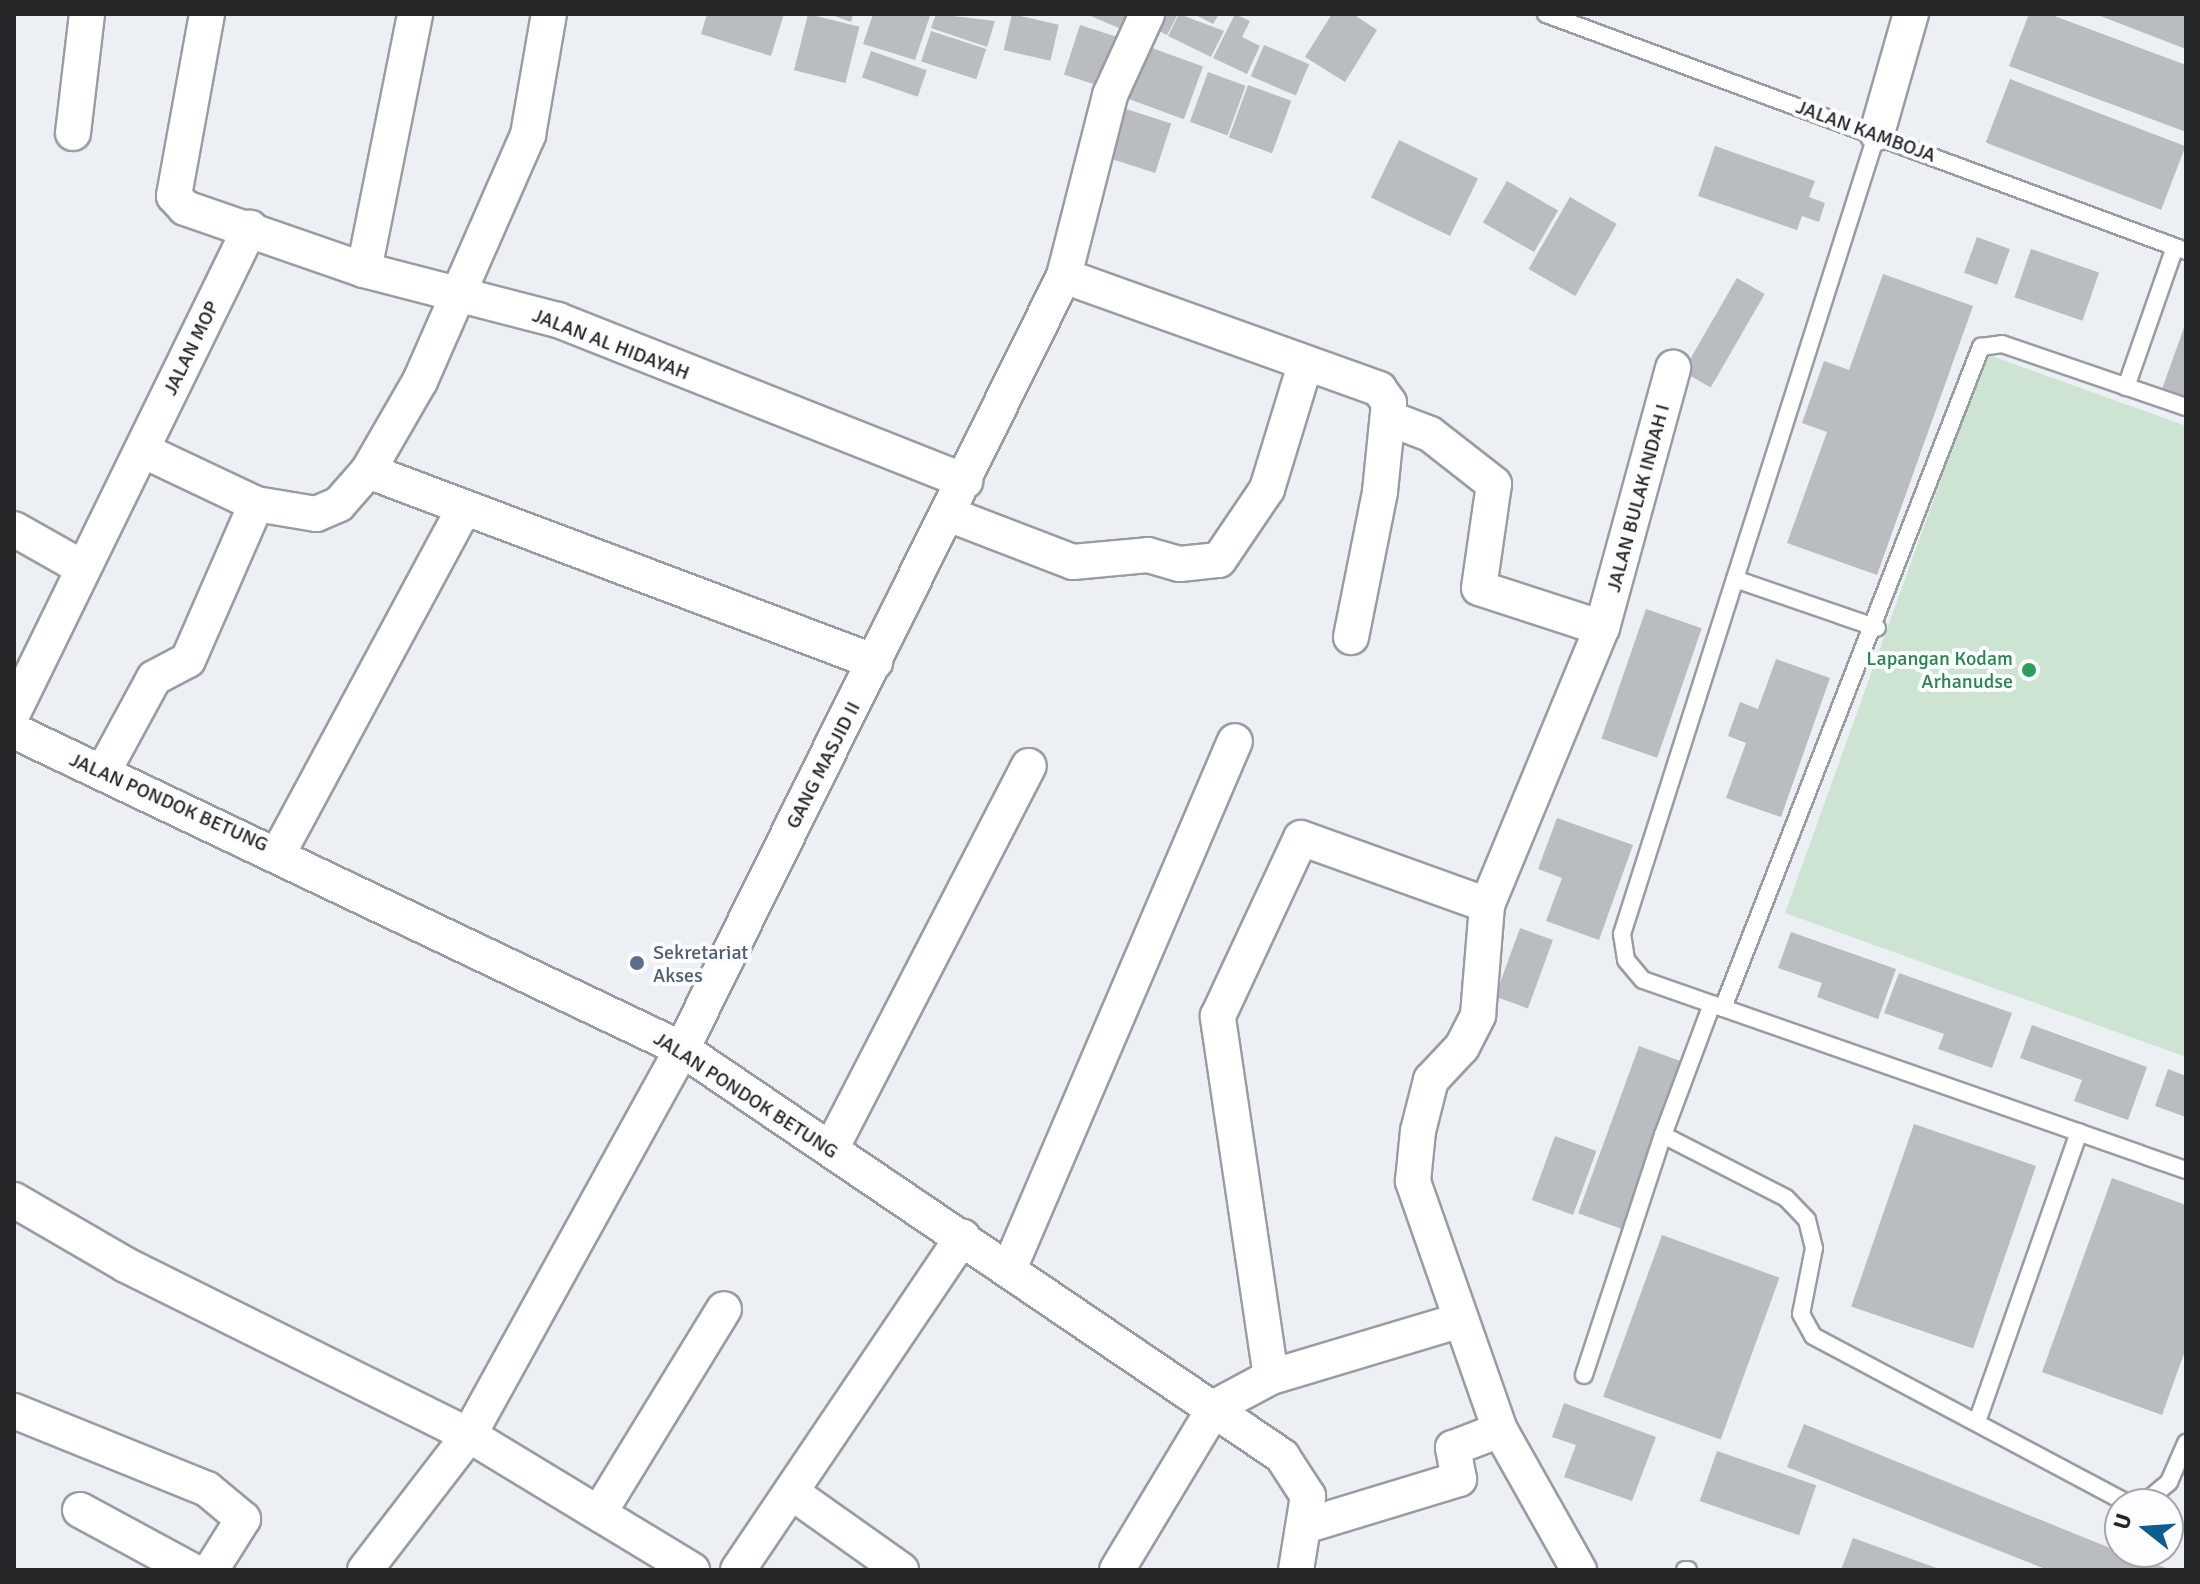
<!DOCTYPE html>
<html>
<head>
<meta charset="utf-8">
<style>
	body { margin:0 }
	#map { position:relative; width:2200px; height:1584px; overflow:hidden; background:#ecf0f5; font-family:Signika,sans-serif }
	div>[style] { position:absolute }
	[style*='--x'] { left:calc(var(--x)*1px); top:calc(var(--y)*1px); width:calc(var(--w)*1px); rotate:calc(var(--a)*1deg) }
	.green>* { inset:0; background:#cde4d2 }
	.building>* { inset:0; background:#b9bdc2; transform-origin:0 0 }
	.roads { filter:drop-shadow(2px 0 #999da2) drop-shadow(-2px 0 #999da2) drop-shadow(0 2px #999da2) drop-shadow(0 -2px #999da2) }
	.lane>* { height:16px; margin:-8px; padding:0 8px; transform-origin:8px; border-radius:8px; background:#fff }
	.street>* { height:34px; margin:-17px; padding:0 17px; transform-origin:17px; border-radius:17px; background:#fff }
	.dots>* { width:22px; height:22px; translate:-50% -50%; box-sizing:border-box; border:4px solid #fbfdff; border-radius:50% }
	span { translate:-50% -50%; white-space:nowrap; text-align:center; line-height:1.15; -webkit-text-stroke:8px #fbfdff; paint-order:stroke }
	.street-label { font-size:20px; color:#252628 }
	.leisure-label { font-size:20px; color:#27864d }
	.right { translate:-100% -50%; text-align:right }
	.service-label { font-size:20px; color:#4e5e75 }
	.left { translate:0 -50%; text-align:left }
	.frame { position:absolute; inset:0; border:16px solid #252628; pointer-events:none }
	.north { position:absolute; left:2104px; top:1488px; width:80px; height:80px; box-sizing:border-box; background:#fbfdff; border:2px solid #a5a7a9; border-radius:50%; rotate:287deg; font-size:22px; font-weight:700; line-height:32px; text-align:center; color:#252628 }
	.north::after { content:''; display:block; margin:auto; width:28px; height:36px; background:#0d5d8f; clip-path:polygon(50% 0,100% 100%,50% 72%,0 100%) }
</style>
</head>
<body>
<div id="map">
	<div class="green">
		<div style="clip-path:polygon(1986px 354px,2186px 426px,2186px 1057px,1785px 913px)"></div>
	</div>
	<div class="building">
		<div style="clip-path:polygon(707px 14px,784px 14px,771px 56px,701px 34px)"></div>
		<div style="left:808px;top:14px;width:53px;height:58px;rotate:14deg"></div>
		<div style="clip-path:polygon(829px 14px,853px 14px,851px 22px)"></div>
		<div style="clip-path:polygon(873px 14px,930px 16px,915px 60px,863px 44px)"></div>
		<div style="clip-path:polygon(936px 14px,995px 21px,987px 47px,931px 28px)"></div>
		<div style="left:1012px;top:14px;width:48px;height:37px;rotate:13deg"></div>
		<div style="clip-path:polygon(1086px 14px,1136px 14px,1128px 32px)"></div>
		<div style="clip-path:polygon(1153px 14px,1178px 14px,1167px 35px,1147px 25px)"></div>
		<div style="clip-path:polygon(1179px 14px,1224px 31px,1211px 57px,1168px 36px)"></div>
		<div style="clip-path:polygon(1194px 14px,1219px 14px,1213px 24px)"></div>
		<div style="clip-path:polygon(1235px 14px,1250px 21px,1242px 37px,1260px 46px,1247px 74px,1213px 58px)"></div>
		<div style="clip-path:polygon(1332px 14px,1353px 14px,1377px 30px,1345px 82px,1305px 57px)"></div>
		<div style="clip-path:polygon(2029px 14px,2049px 14px,2186px 65px,2186px 132px,2009px 66px)"></div>
		<div style="clip-path:polygon(2095px 14px,2186px 14px,2186px 49px)"></div>
		<div style="left:1080px;top:25px;width:44px;height:52px;rotate:18deg"></div>
		<div style="left:931px;top:31px;width:58px;height:32px;rotate:18deg"></div>
		<div style="left:1141px;top:44px;width:66px;height:56px;rotate:20deg"></div>
		<div style="left:1264px;top:45px;width:49px;height:34px;rotate:23deg"></div>
		<div style="left:871px;top:51px;width:59px;height:28px;rotate:19deg"></div>
		<div style="left:1208px;top:72px;width:40px;height:53px;rotate:20deg"></div>
		<div style="left:2010px;top:79px;width:188px;height:68px;rotate:21deg"></div>
		<div style="left:1248px;top:85px;width:46px;height:56px;rotate:20deg"></div>
		<div style="left:1117px;top:106px;width:57px;height:52px;rotate:18deg"></div>
		<div style="left:1399px;top:140px;width:88px;height:64px;rotate:26deg"></div>
		<div style="clip-path:polygon(1715px 146px,1815px 181px,1809px 197px,1825px 203px,1819px 222px,1802px 216px,1797px 230px,1698px 196px)"></div>
		<div style="left:1507px;top:181px;width:59px;height:48px;rotate:30deg"></div>
		<div style="left:1570px;top:197px;width:54px;height:83px;rotate:30deg"></div>
		<div style="left:1977px;top:237px;width:35px;height:38px;rotate:20deg"></div>
		<div style="left:2031px;top:249px;width:72px;height:51px;rotate:19deg"></div>
		<div style="clip-path:polygon(1883px 274px,1973px 306px,1877px 575px,1787px 543px,1827px 432px,1802px 423px,1824px 361px,1849px 370px)"></div>
		<div style="left:1737px;top:278px;width:32px;height:108px;rotate:30deg"></div>
		<div style="clip-path:polygon(2186px 322px,2186px 398px,2162px 389px)"></div>
		<div style="left:1646px;top:609px;width:59px;height:137px;rotate:19deg"></div>
		<div style="clip-path:polygon(1776px 659px,1830px 678px,1781px 817px,1726px 798px,1746px 743px,1728px 736px,1740px 702px,1758px 709px)"></div>
		<div style="clip-path:polygon(1557px 818px,1633px 845px,1599px 940px,1546px 921px,1562px 878px,1538px 869px)"></div>
		<div style="left:1520px;top:928px;width:35px;height:73px;rotate:20deg"></div>
		<div style="clip-path:polygon(1791px 932px,1896px 969px,1878px 1019px,1817px 997px,1822px 983px,1778px 968px)"></div>
		<div style="clip-path:polygon(1899px 973px,2012px 1013px,1992px 1068px,1938px 1049px,1944px 1034px,1884px 1013px)"></div>
		<div style="clip-path:polygon(2032px 1025px,2147px 1067px,2128px 1120px,2074px 1101px,2082px 1080px,2020px 1058px)"></div>
		<div style="left:1639px;top:1046px;width:50px;height:178px;rotate:20deg"></div>
		<div style="clip-path:polygon(2168px 1069px,2186px 1076px,2186px 1117px,2155px 1106px)"></div>
		<div style="left:1914px;top:1124px;width:129px;height:193px;rotate:19deg"></div>
		<div style="left:1555px;top:1136px;width:44px;height:68px;rotate:20deg"></div>
		<div style="clip-path:polygon(2112px 1178px,2186px 1205px,2186px 1348px,2162px 1415px,2042px 1372px)"></div>
		<div style="left:1662px;top:1235px;width:125px;height:172px;rotate:20deg"></div>
		<div style="clip-path:polygon(1564px 1403px,1656px 1437px,1632px 1501px,1564px 1477px,1576px 1445px,1552px 1437px)"></div>
		<div style="clip-path:polygon(1804px 1424px,2120px 1552px,2172px 1570px,2048px 1570px,1787px 1467px)"></div>
		<div style="left:1717px;top:1451px;width:105px;height:53px;rotate:19deg"></div>
		<div style="clip-path:polygon(1853px 1538px,1942px 1570px,1841px 1570px)"></div>
	</div>
	<div class="roads">
		<div class="lane">
			<div style="--x:1546;--y:14;--w:682;--a:20.32"></div>
			<div style="--x:1877;--y:133;--w:841;--a:107.66"></div>
			<div style="--x:1622;--y:934;--w:26;--a:81"></div>
			<div style="--x:1626;--y:960;--w:26;--a:50"></div>
			<div style="--x:1643;--y:980;--w:575;--a:19.29"></div>
			<div style="--x:2126;--y:387;--w:148;--a:-70.7"></div>
			<div style="--x:1735;--y:579;--w:150;--a:19"></div>
			<div style="--x:1712;--y:1004;--w:140;--a:110.5"></div>
			<div style="--x:1663;--y:1135;--w:138;--a:27.1"></div>
			<div style="--x:1786;--y:1198;--w:30;--a:46"></div>
			<div style="--x:1807;--y:1220;--w:29;--a:76"></div>
			<div style="--x:1814;--y:1248;--w:67;--a:101.1"></div>
			<div style="--x:1801;--y:1314;--w:25;--a:61"></div>
			<div style="--x:1813;--y:1336;--w:358;--a:28"></div>
			<div style="--x:1723;--y:1008;--w:710;--a:-68.68"></div>
			<div style="--x:1981;--y:347;--w:21;--a:-8"></div>
			<div style="--x:2002;--y:344;--w:194;--a:18.9"></div>
			<div style="--x:1584;--y:1375;--w:253;--a:-71.8"></div>
			<div style="--x:1978;--y:1419;--w:304;--a:-70.6"></div>
			<div style="--x:2143;--y:1504;--w:34;--a:-40"></div>
			<div style="--x:2169;--y:1482;--w:43;--a:-66.4"></div>
			<div style="--x:1685;--y:1570;--w:3;--a:0"></div>
		</div>
		<div class="street">
			<div style="--x:207;--y:14;--w:185;--a:100.3"></div>
			<div style="--x:174;--y:196;--w:16;--a:47"></div>
			<div style="--x:185;--y:208;--w:189;--a:19.1"></div>
			<div style="--x:364;--y:270;--w:200;--a:14.5"></div>
			<div style="--x:558;--y:320;--w:438;--a:21.6"></div>
			<div style="--x:73;--y:133;--w:120;--a:-83.3"></div>
			<div style="--x:1877;--y:133;--w:124;--a:-74.1"></div>
			<div style="--x:364;--y:270;--w:261;--a:-78.7"></div>
			<div style="--x:1064;--y:276;--w:335;--a:19.7"></div>
			<div style="--x:1379;--y:389;--w:17;--a:54"></div>
			<div style="--x:1389;--y:403;--w:89;--a:95.8"></div>
			<div style="--x:1380;--y:492;--w:148;--a:101.3"></div>
			<div style="--x:142;--y:450;--w:126;--a:25.3"></div>
			<div style="--x:256;--y:504;--w:61;--a:9.5"></div>
			<div style="--x:316;--y:514;--w:25;--a:-23"></div>
			<div style="--x:339;--y:504;--w:44;--a:-48.7"></div>
			<div style="--x:368;--y:471;--w:104;--a:-60"></div>
			<div style="--x:420;--y:381;--w:269;--a:-66.3"></div>
			<div style="--x:528;--y:135;--w:123;--a:-80.2"></div>
			<div style="--x:368;--y:471;--w:542;--a:20.64"></div>
			<div style="--x:948;--y:514;--w:134;--a:21"></div>
			<div style="--x:1073;--y:562;--w:75;--a:-5.3"></div>
			<div style="--x:1148;--y:555;--w:33;--a:16"></div>
			<div style="--x:1180;--y:564;--w:39;--a:-6"></div>
			<div style="--x:1219;--y:560;--w:86;--a:-55.9"></div>
			<div style="--x:1267;--y:489;--w:130;--a:-73"></div>
			<div style="--x:14;--y:529;--w:79;--a:29.5"></div>
			<div style="--x:1602;--y:628;--w:270;--a:-74.7"></div>
			<div style="--x:14;--y:711;--w:538;--a:-63.96"></div>
			<div style="--x:14;--y:731;--w:740;--a:25.46"></div>
			<div style="--x:682;--y:1049;--w:725;--a:34.15"></div>
			<div style="--x:1282;--y:1456;--w:48;--a:57"></div>
			<div style="--x:1308;--y:1496;--w:75;--a:99.2"></div>
			<div style="--x:103;--y:772;--w:107;--a:-61.5"></div>
			<div style="--x:154;--y:678;--w:38;--a:-28"></div>
			<div style="--x:188;--y:660;--w:170;--a:-66.4"></div>
			<div style="--x:279;--y:852;--w:391;--a:-61.7"></div>
			<div style="--x:831;--y:1149;--w:431;--a:-62.7"></div>
			<div style="--x:14;--y:1200;--w:129;--a:30.1"></div>
			<div style="--x:126;--y:1265;--w:383;--a:26.4"></div>
			<div style="--x:469;--y:1435;--w:261;--a:31.2"></div>
			<div style="--x:1009;--y:1269;--w:574;--a:-66.83"></div>
			<div style="--x:1271;--y:1377;--w:198;--a:-16.7"></div>
			<div style="--x:14;--y:1411;--w:208;--a:22"></div>
			<div style="--x:207;--y:1489;--w:47;--a:39.8"></div>
			<div style="--x:243;--y:1519;--w:60;--a:122.1"></div>
			<div style="--x:1500;--y:1430;--w:161;--a:60.6"></div>
			<div style="--x:791;--y:1492;--w:135;--a:35.3"></div>
			<div style="--x:80;--y:1510;--w:126;--a:28.4"></div>
			<div style="--x:599;--y:1513;--w:239;--a:-58.5"></div>
			<div style="--x:1308;--y:1525;--w:158;--a:-16.9"></div>
			<div style="--x:1459;--y:1479;--w:32;--a:-101"></div>
			<div style="--x:1453;--y:1448;--w:50;--a:-21"></div>
			<div style="--x:1500;--y:1430;--w:264;--a:-109.3"></div>
			<div style="--x:1413;--y:1181;--w:50;--a:-84.3"></div>
			<div style="--x:1418;--y:1131;--w:53;--a:-75.7"></div>
			<div style="--x:1431;--y:1080;--w:45;--a:-46.8"></div>
			<div style="--x:1462;--y:1047;--w:36;--a:-63"></div>
			<div style="--x:1478;--y:1015;--w:110;--a:-85.3"></div>
			<div style="--x:1487;--y:905;--w:300;--a:-67.5"></div>
			<div style="--x:1602;--y:628;--w:129;--a:-162"></div>
			<div style="--x:1479;--y:588;--w:105;--a:-81.8"></div>
			<div style="--x:1494;--y:484;--w:81;--a:-142"></div>
			<div style="--x:1430;--y:434;--w:45;--a:-159.1"></div>
			<div style="--x:365;--y:1570;--w:170;--a:-52.4"></div>
			<div style="--x:469;--y:1435;--w:441;--a:-61.1"></div>
			<div style="--x:682;--y:1049;--w:862;--a:-63.7"></div>
			<div style="--x:1064;--y:276;--w:187;--a:-75.7"></div>
			<div style="--x:1110;--y:95;--w:89;--a:-65.4"></div>
			<div style="--x:738;--y:1570;--w:402;--a:-56"></div>
			<div style="--x:1117;--y:1570;--w:190;--a:-59"></div>
			<div style="--x:1215;--y:1407;--w:64;--a:-28.2"></div>
			<div style="--x:1271;--y:1377;--w:365;--a:-98.4"></div>
			<div style="--x:1218;--y:1016;--w:196;--a:-65"></div>
			<div style="--x:1301;--y:838;--w:198;--a:19.8"></div>
		</div>
	</div>
	<div class="dots">
		<div style="left:2029px;top:670px;background:#2e9e5b"></div>
		<div style="left:637px;top:963px;background:#5c6f8a"></div>
	</div>
	<div class="street-label">
		<span style="left:1866px;top:131px;rotate:20deg">JALAN KAMBOJA</span>
		<span style="left:611px;top:344px;rotate:21deg">JALAN AL HIDAYAH</span>
		<span style="left:191px;top:348px;rotate:-64deg">JALAN MOP</span>
		<span style="left:1638px;top:498px;rotate:-75deg">JALAN BULAK INDAH I</span>
		<span style="left:823px;top:765px;rotate:-63deg">GANG MASJID II</span>
		<span style="left:169px;top:802px;rotate:24deg">JALAN PONDOK BETUNG</span>
		<span style="left:746px;top:1095px;rotate:33deg">JALAN PONDOK BETUNG</span>
	</div>
	<div class="leisure-label">
		<span class="right" style="left:2013px;top:670px">Lapangan Kodam<br>Arhanudse</span>
	</div>
	<div class="service-label">
		<span class="left" style="left:653px;top:964px">Sekretariat<br>Akses</span>
	</div>
	<div class="frame"></div>
	<div class="north">U</div>
</div>
</body>
</html>
